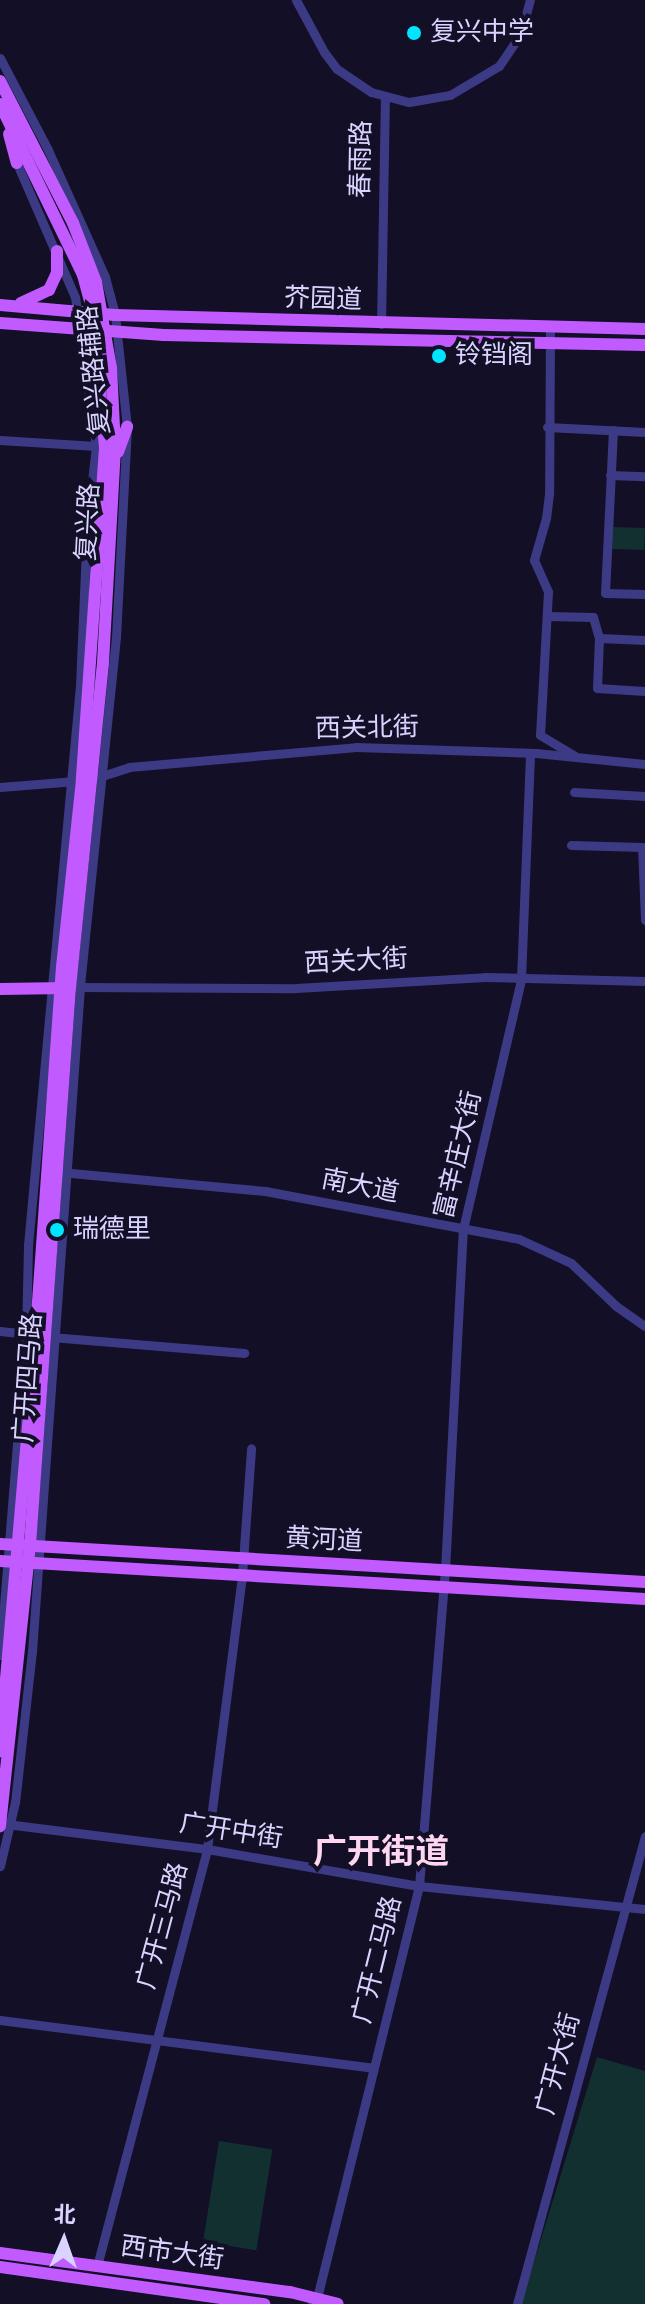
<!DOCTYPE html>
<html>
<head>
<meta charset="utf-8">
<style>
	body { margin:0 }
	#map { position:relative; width:645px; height:2304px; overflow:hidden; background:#130f26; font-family:"Sofia Sans Condensed","Noto Sans SC",sans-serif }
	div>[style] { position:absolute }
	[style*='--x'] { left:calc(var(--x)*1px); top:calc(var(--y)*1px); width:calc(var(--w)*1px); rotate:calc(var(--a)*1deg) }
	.green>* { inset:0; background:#12302f; transform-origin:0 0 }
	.minor>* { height:9px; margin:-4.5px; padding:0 4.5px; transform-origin:4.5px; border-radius:4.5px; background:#3d3a85 }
	.major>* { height:12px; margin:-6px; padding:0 6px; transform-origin:6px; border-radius:6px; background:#c25bff }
	.dots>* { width:22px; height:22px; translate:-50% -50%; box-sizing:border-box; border:4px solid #130f26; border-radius:50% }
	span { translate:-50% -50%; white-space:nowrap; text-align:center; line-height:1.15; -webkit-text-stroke:8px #130f26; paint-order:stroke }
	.poi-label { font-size:26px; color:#d9d4ff }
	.left { translate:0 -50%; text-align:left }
	.street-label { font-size:26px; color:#d9d4ff }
	.district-label { font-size:34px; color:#ffd6f0; font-weight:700 }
	.north { position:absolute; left:24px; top:2200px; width:80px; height:80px; -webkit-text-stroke:6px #130f26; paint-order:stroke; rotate:2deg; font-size:22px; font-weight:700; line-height:32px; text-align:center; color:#d9d4ff }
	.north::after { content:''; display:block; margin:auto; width:28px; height:36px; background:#d9d4ff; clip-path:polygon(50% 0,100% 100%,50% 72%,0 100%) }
</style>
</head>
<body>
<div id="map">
	<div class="green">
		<div style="left:613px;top:527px;width:32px;height:22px;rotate:2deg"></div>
		<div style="clip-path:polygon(597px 2057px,645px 2071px,645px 2304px,521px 2304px)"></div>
		<div style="left:219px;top:2141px;width:54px;height:102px;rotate:9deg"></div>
	</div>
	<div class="minor">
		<div style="--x:296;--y:0;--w:59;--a:61.7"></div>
		<div style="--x:324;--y:52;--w:21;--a:53"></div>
		<div style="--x:337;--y:69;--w:41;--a:34.1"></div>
		<div style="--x:371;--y:92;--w:39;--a:15"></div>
		<div style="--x:409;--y:102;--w:42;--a:-9.7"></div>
		<div style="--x:450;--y:95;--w:57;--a:-30.6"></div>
		<div style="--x:499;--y:66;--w:40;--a:-56"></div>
		<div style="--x:521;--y:33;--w:34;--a:-75"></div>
		<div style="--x:0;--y:58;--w:104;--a:62.4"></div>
		<div style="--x:48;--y:150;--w:139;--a:65.8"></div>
		<div style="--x:105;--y:277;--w:39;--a:75"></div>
		<div style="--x:115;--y:315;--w:113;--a:83.9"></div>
		<div style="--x:127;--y:427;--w:210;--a:93"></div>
		<div style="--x:116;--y:637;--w:352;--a:95.9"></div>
		<div style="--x:80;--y:987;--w:666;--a:94.13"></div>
		<div style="--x:32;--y:1651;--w:152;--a:96.4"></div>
		<div style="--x:15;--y:1802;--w:66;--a:103.2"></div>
		<div style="--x:381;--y:324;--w:227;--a:-89"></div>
		<div style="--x:550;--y:328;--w:166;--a:90.3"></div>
		<div style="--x:549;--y:494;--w:24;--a:97"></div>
		<div style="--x:546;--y:518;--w:44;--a:105.9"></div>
		<div style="--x:534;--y:560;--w:35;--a:66"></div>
		<div style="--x:548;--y:592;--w:143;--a:93.2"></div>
		<div style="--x:540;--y:735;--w:41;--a:31"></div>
		<div style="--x:547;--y:427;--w:98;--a:2.9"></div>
		<div style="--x:613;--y:430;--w:163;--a:92.8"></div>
		<div style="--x:605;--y:593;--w:40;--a:1.4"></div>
		<div style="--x:0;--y:440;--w:96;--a:3.6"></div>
		<div style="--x:610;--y:475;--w:35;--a:2"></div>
		<div style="--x:547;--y:616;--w:46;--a:1.2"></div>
		<div style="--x:593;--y:617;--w:22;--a:74"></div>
		<div style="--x:599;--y:638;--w:50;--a:92.3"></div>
		<div style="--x:597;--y:688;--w:48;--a:3.6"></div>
		<div style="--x:599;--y:638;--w:46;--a:2.5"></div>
		<div style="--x:99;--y:777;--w:32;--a:-18"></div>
		<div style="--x:129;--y:767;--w:228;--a:-5"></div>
		<div style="--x:356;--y:747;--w:180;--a:1.9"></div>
		<div style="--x:536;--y:753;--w:110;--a:5.8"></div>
		<div style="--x:0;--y:787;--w:76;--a:-4.5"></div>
		<div style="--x:574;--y:792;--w:71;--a:3.2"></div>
		<div style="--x:571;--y:845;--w:71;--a:1.6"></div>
		<div style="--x:642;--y:847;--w:73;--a:87.6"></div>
		<div style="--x:77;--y:987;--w:219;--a:0.3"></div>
		<div style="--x:296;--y:988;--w:189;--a:-3.3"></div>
		<div style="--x:485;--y:977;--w:160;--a:1.4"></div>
		<div style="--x:60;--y:1172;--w:206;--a:5.3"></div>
		<div style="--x:265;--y:1191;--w:258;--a:10.7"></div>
		<div style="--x:519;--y:1239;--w:57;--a:24.8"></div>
		<div style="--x:571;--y:1263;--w:62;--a:43.7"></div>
		<div style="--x:616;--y:1306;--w:35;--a:35"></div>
		<div style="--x:0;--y:1331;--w:28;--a:6"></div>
		<div style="--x:51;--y:1337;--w:194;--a:4.7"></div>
		<div style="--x:0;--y:1655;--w:322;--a:-85.4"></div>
		<div style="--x:26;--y:1334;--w:89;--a:-88.7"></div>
		<div style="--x:28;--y:1245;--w:561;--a:-84.69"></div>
		<div style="--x:80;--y:686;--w:161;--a:-87.5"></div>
		<div style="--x:87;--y:525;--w:80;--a:-83.5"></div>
		<div style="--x:96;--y:446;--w:150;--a:-98"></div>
		<div style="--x:75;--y:297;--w:148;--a:-113.5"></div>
		<div style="--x:6;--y:1824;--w:203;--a:7.1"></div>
		<div style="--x:207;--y:1849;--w:215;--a:9.9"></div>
		<div style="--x:419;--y:1886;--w:227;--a:5.8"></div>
		<div style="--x:0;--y:2020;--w:376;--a:7.3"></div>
		<div style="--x:97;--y:2266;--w:431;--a:-75.2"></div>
		<div style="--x:207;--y:1849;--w:276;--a:-82.7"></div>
		<div style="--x:242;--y:1575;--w:127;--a:-85.9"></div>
		<div style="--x:312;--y:2304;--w:8;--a:-50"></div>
		<div style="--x:317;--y:2298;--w:424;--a:-76.1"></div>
		<div style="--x:419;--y:1886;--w:317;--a:-85.3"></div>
		<div style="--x:445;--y:1570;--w:341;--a:-87"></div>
		<div style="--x:463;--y:1229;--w:257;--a:-76.9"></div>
		<div style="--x:521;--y:979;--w:226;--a:-87.7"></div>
		<div style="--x:517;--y:2304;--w:485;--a:-74.7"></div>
	</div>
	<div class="major">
		<div style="--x:0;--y:81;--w:160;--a:62.8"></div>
		<div style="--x:73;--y:223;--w:63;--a:68.7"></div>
		<div style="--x:96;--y:282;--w:87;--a:80.1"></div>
		<div style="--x:111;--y:368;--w:80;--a:87.1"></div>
		<div style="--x:115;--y:448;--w:215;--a:93.2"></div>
		<div style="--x:103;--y:663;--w:326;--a:95.8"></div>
		<div style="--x:70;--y:987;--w:559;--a:94.1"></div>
		<div style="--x:30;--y:1545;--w:283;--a:96.1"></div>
		<div style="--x:0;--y:104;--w:190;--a:64.1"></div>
		<div style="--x:83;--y:275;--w:39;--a:75"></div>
		<div style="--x:93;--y:313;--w:136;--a:84.9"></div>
		<div style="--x:105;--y:448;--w:333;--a:94"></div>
		<div style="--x:82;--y:780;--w:188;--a:96.1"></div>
		<div style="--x:62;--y:967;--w:381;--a:94.1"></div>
		<div style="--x:35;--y:1347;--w:406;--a:95"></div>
		<div style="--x:9;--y:134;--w:30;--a:75"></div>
		<div style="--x:21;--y:303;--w:31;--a:-25"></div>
		<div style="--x:49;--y:290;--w:19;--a:-65"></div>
		<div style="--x:57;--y:273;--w:22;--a:-90"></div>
		<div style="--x:0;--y:305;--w:115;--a:5"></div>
		<div style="--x:115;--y:315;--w:530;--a:1.51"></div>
		<div style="--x:0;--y:323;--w:164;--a:4.2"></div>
		<div style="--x:164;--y:335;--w:481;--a:1.2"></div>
		<div style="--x:118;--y:452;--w:27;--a:-70"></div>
		<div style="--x:0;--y:989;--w:67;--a:-0.9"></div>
		<div style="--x:0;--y:1544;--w:646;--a:3.37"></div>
		<div style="--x:0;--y:1561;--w:646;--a:3.37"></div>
		<div style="--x:0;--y:2253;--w:293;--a:7.7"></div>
		<div style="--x:290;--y:2292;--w:49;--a:14"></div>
		<div style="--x:0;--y:2267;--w:267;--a:8"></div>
	</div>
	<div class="dots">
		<div style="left:414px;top:33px;background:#00e5ff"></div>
		<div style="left:439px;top:356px;background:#00e5ff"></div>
		<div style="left:57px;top:1230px;background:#00e5ff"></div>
	</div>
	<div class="poi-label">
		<span class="left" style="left:430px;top:33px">复兴中学</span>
		<span class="left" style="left:455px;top:356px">铃铛阁</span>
		<span class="left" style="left:73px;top:1230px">瑞德里</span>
	</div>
	<div class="street-label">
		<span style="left:362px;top:159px;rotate:-89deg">春雨路</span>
		<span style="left:323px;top:300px;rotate:2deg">芥园道</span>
		<span style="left:95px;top:370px;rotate:-96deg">复兴路辅路</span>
		<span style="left:89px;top:522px;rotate:-87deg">复兴路</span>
		<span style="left:367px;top:729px;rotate:-1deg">西关北街</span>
		<span style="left:356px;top:962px;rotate:-3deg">西关大街</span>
		<span style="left:459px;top:1155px;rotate:-77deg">富辛庄大街</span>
		<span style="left:360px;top:1187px;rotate:11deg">南大道</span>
		<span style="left:29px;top:1378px;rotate:-86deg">广开四马路</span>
		<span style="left:324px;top:1541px;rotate:3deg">黄河道</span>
		<span style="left:231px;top:1832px;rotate:9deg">广开中街</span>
		<span style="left:163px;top:1926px;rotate:-75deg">广开三马路</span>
		<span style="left:378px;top:1960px;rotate:-76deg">广开二马路</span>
		<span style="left:559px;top:2064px;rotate:-75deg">广开大街</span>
		<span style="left:172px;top:2254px;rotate:8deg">西市大街</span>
	</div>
	<div class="district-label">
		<span style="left:381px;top:1853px">广开街道</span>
	</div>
	<div class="north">北</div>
</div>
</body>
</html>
